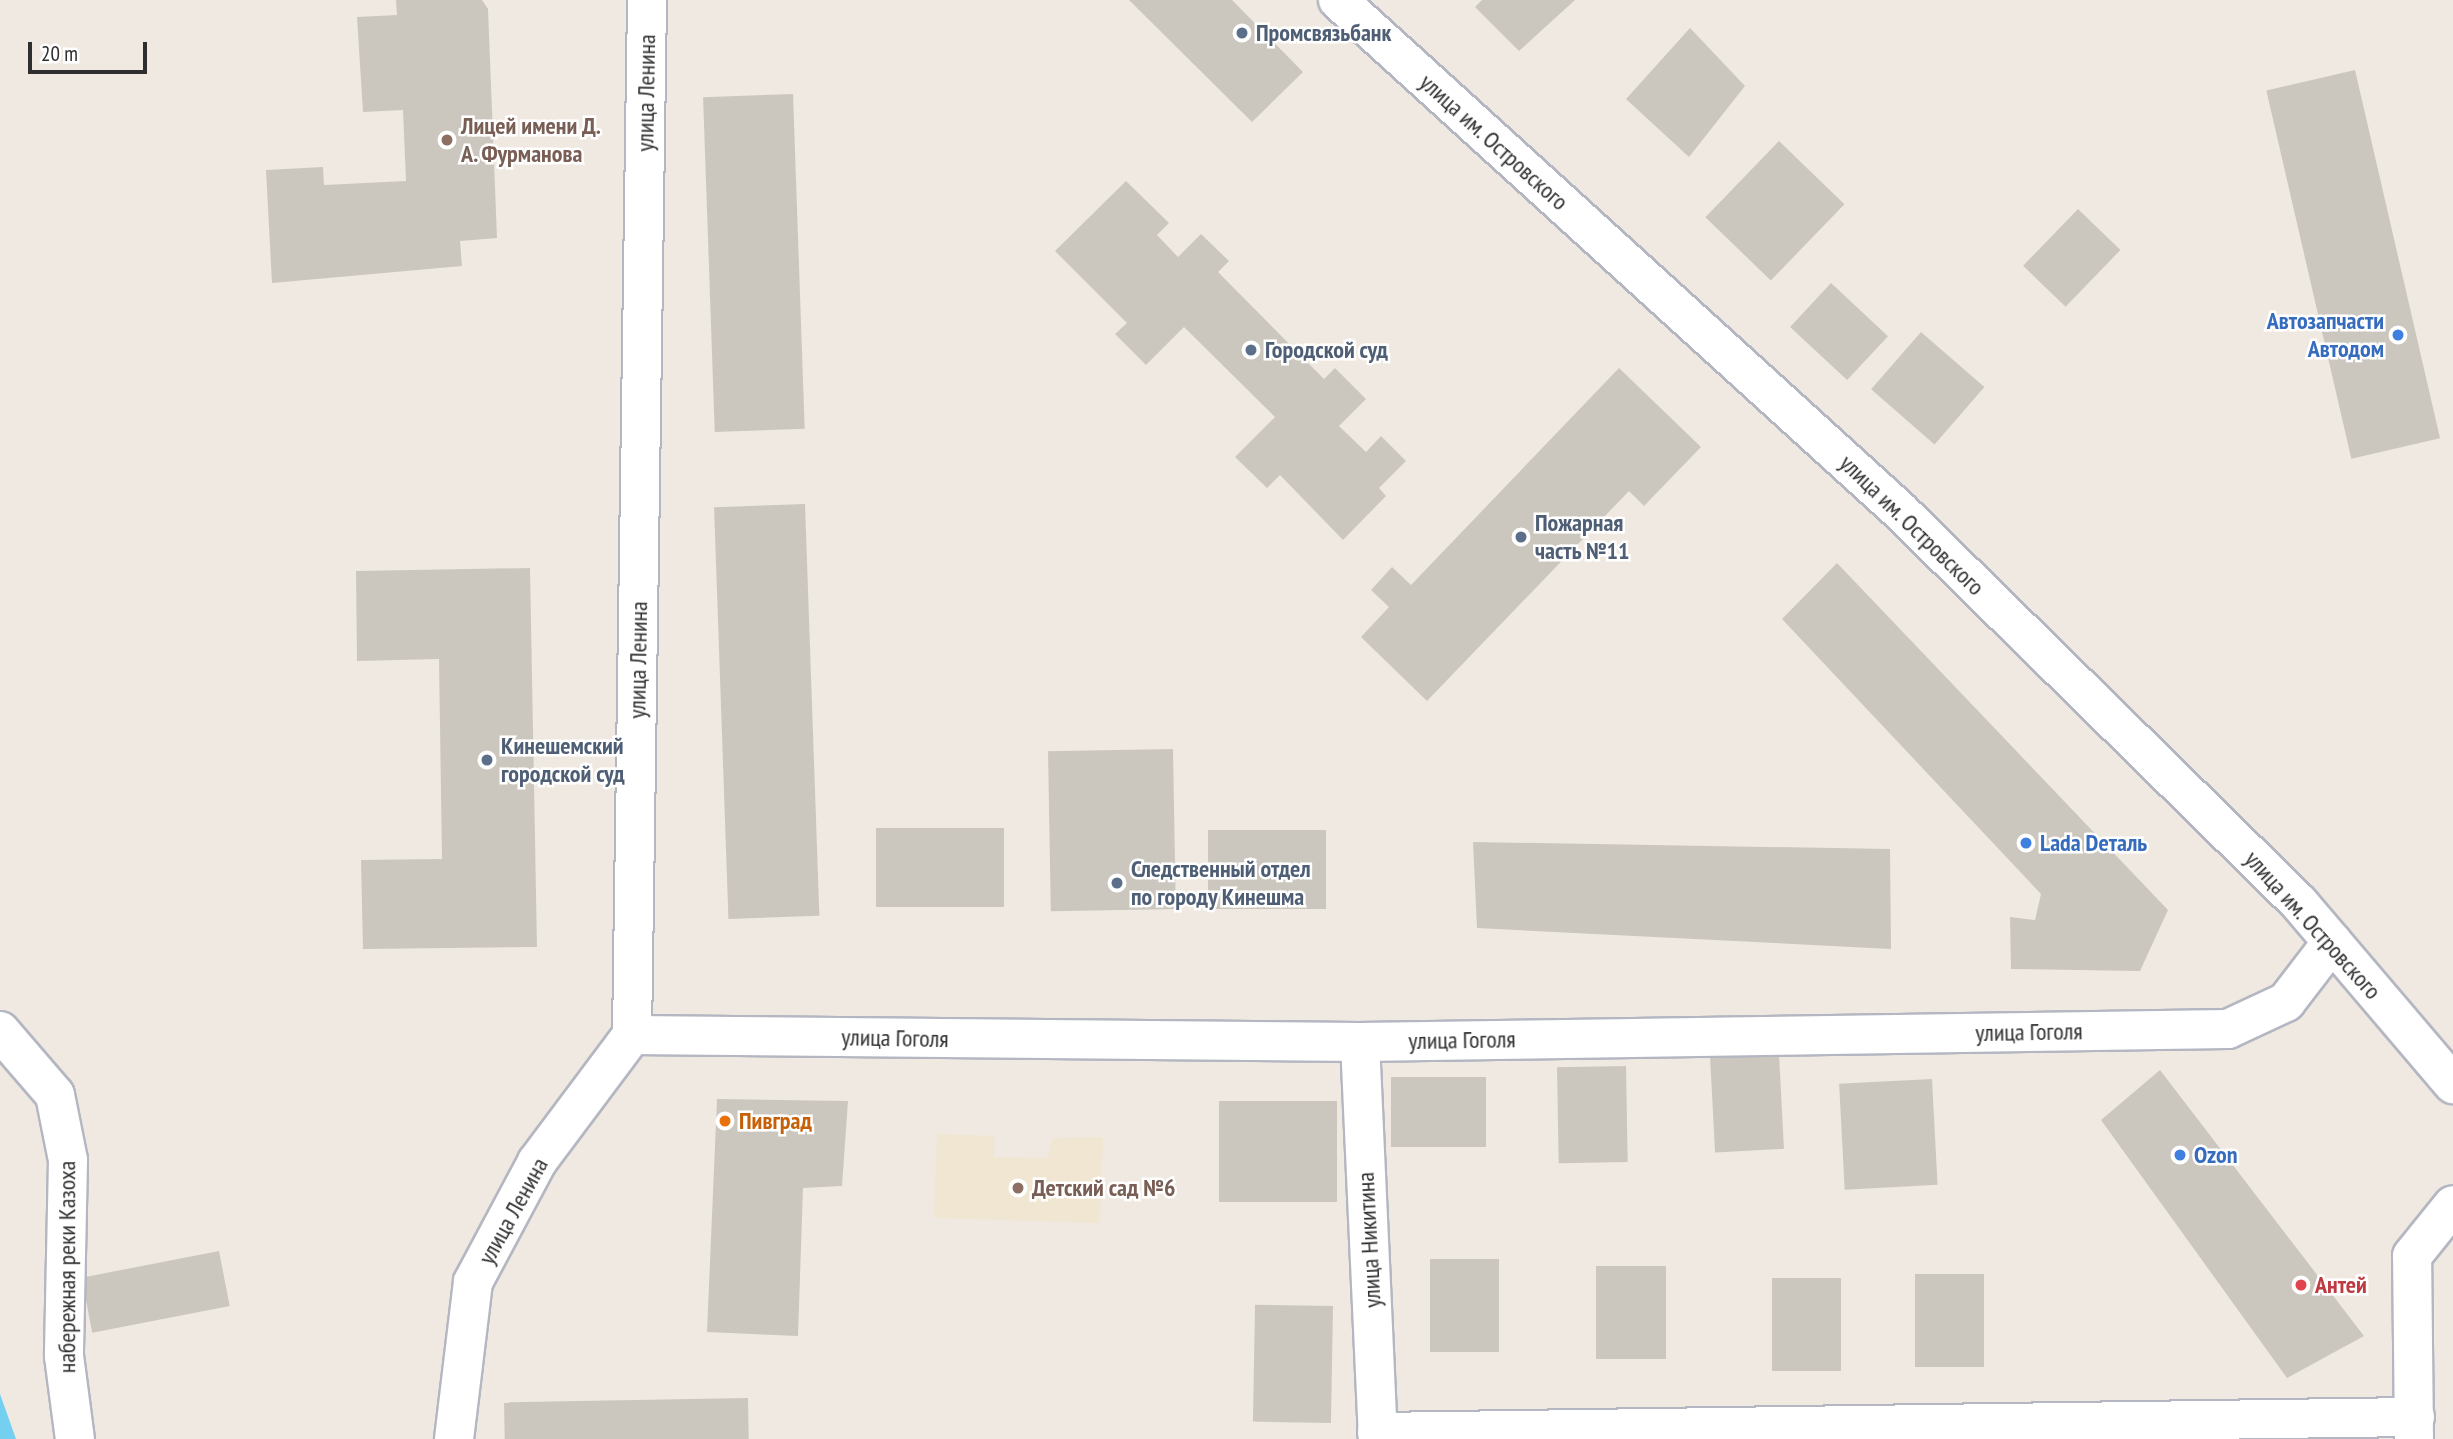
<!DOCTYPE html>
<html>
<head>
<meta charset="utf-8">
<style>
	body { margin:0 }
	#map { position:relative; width:2453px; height:1439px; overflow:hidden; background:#efe9e1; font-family:"PT Sans Narrow",sans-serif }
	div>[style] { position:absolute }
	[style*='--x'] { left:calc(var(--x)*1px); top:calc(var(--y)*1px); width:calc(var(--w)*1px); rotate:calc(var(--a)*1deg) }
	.education>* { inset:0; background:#f0e6d1 }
	.water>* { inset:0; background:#75cff0 }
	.building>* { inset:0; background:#cbc7bf; transform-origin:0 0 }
	.roads { filter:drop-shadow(2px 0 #b4b7c1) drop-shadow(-2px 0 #b4b7c1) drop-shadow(0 2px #b4b7c1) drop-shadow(0 -2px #b4b7c1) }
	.minor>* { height:38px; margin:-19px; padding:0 19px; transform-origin:19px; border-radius:19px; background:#fff }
	.tertiary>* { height:38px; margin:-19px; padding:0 19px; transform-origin:19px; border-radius:19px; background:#fff }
	.dots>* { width:19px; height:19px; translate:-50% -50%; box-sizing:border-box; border:4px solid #fff; border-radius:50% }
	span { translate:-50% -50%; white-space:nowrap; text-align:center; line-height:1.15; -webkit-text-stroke:5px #fff; paint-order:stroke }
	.service-label { font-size:24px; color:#4e5e75; font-weight:700 }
	.left { translate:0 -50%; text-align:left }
	.street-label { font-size:24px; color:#2e2e2e }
	.education-label { font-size:24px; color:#785e54; font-weight:700 }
	.shop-label { font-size:24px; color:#366cbe; font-weight:700 }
	.right { translate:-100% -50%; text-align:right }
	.food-label { font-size:24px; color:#c56008; font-weight:700 }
	.health-label { font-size:24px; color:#be3a42; font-weight:700 }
	.scale { position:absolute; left:28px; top:42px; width:119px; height:32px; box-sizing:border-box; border:4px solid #2e2e2e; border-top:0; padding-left:9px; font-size:21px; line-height:24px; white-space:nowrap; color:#2e2e2e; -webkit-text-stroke:5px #fff; paint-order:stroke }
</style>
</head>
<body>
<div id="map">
	<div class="education">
		<div style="clip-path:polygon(937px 1134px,994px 1136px,994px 1157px,1048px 1158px,1052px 1138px,1103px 1137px,1100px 1223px,934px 1218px)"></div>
	</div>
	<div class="water">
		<div style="clip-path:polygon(0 1394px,16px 1439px,0 1439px)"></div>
	</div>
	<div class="building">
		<div style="clip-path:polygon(396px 0,482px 0,488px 9px,497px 238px,460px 241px,462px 266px,272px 283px,266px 170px,323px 167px,324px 185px,406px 181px,403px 110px,363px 112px,357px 17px,397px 15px)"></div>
		<div style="clip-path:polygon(1129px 0,1232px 0,1303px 72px,1252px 122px)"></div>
		<div style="clip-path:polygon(1482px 0,1575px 0,1519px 51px,1475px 7px)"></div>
		<div style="clip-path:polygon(1690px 28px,1745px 86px,1689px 157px,1626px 99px)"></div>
		<div style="left:2355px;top:70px;width:378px;height:91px;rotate:77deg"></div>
		<div style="left:793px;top:94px;width:335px;height:90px;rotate:88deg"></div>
		<div style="left:1779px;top:141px;width:91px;height:106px;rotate:44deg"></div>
		<div style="clip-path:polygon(1126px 181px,1169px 223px,1157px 235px,1178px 257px,1201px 234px,1229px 261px,1218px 272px,1324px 379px,1335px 368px,1366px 399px,1339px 426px,1366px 452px,1381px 436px,1406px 461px,1379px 488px,1386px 496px,1343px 540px,1280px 475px,1267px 488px,1235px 457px,1275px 417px,1184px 327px,1146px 365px,1115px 334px,1127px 323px,1055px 251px)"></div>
		<div style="left:2078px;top:209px;width:59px;height:79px;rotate:44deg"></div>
		<div style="left:1831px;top:283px;width:78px;height:60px;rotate:43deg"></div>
		<div style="left:1921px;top:332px;width:84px;height:76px;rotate:41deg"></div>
		<div style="clip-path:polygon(1619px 368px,1701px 447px,1644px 506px,1629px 491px,1427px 701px,1361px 637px,1389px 607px,1371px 590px,1392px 567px,1411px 585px)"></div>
		<div style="left:805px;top:504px;width:412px;height:91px;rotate:88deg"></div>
		<div style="clip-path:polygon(1837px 563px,2168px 910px,2140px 971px,2011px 969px,2010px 917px,2035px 920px,2041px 894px,1782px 619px)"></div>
		<div style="clip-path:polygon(530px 568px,537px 947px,363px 949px,361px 860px,442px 859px,439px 659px,357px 661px,356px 571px)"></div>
		<div style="left:1173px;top:749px;width:160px;height:125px;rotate:89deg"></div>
		<div style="left:876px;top:828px;width:128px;height:79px"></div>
		<div style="left:1208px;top:830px;width:118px;height:79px"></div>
		<div style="clip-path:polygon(1473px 842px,1890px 849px,1891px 949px,1477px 928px)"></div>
		<div style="left:1779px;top:1054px;width:95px;height:69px;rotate:87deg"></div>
		<div style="left:1626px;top:1066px;width:96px;height:69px;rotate:89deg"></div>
		<div style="clip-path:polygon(2160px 1070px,2364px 1336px,2287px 1378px,2101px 1120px)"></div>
		<div style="left:1391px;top:1077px;width:95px;height:70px"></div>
		<div style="left:1932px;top:1079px;width:106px;height:93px;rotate:87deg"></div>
		<div style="clip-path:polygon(717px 1099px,848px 1101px,842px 1186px,803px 1188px,798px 1336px,707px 1332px)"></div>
		<div style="left:1219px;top:1101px;width:118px;height:101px"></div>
		<div style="left:219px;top:1251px;width:56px;height:140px;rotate:79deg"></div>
		<div style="left:1430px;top:1259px;width:69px;height:93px"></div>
		<div style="left:1596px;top:1266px;width:70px;height:93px"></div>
		<div style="left:1915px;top:1274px;width:69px;height:93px"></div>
		<div style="left:1772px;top:1278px;width:69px;height:93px"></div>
		<div style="left:1333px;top:1306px;width:117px;height:78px;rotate:91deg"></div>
		<div style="left:748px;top:1398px;width:41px;height:244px;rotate:89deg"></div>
	</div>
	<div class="roads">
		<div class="minor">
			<div style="--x:0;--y:1031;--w:84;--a:49.3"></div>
			<div style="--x:55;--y:1095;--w:66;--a:78.7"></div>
			<div style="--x:68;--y:1160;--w:196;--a:91.2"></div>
			<div style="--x:64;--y:1356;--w:84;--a:82.5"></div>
			<div style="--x:632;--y:1035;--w:728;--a:0.55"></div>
			<div style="--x:1360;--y:1042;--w:868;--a:-0.86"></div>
			<div style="--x:2228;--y:1029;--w:64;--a:-25"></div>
			<div style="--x:2286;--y:1002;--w:76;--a:-52.5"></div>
			<div style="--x:1360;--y:1042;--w:397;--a:87.4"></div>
			<div style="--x:1377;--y:1432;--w:1038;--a:-0.83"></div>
			<div style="--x:454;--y:1439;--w:158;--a:-83.1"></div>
			<div style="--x:473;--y:1282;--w:136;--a:-61.9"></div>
			<div style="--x:537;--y:1162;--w:159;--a:-53.2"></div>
			<div style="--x:632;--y:1035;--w:1035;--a:-89.17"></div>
			<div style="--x:2414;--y:1439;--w:183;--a:-90.6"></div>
			<div style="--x:2412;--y:1256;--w:65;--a:-51.2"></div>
		</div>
		<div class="tertiary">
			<div style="--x:1338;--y:0;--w:758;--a:42.27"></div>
			<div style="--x:1899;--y:510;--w:561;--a:44.49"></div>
			<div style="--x:2299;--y:903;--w:238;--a:49.6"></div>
		</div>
	</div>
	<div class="dots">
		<div style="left:1242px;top:33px;background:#5c6f8a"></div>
		<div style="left:447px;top:140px;background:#8d6e63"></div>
		<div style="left:2398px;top:335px;background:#3f7fe0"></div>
		<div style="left:1251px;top:350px;background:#5c6f8a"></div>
		<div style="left:1521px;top:537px;background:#5c6f8a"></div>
		<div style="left:487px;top:760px;background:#5c6f8a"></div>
		<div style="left:2026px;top:843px;background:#3f7fe0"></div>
		<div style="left:1117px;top:883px;background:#5c6f8a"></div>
		<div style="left:725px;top:1121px;background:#e8710a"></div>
		<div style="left:2180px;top:1155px;background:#3f7fe0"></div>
		<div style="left:1018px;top:1188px;background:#8d6e63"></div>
		<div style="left:2301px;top:1285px;background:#e0444e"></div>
	</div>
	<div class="service-label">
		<span class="left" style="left:1256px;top:33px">Промсвязьбанк</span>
		<span class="left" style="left:1265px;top:350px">Городской суд</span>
		<span class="left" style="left:1535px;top:537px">Пожарная<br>часть №11</span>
		<span class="left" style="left:501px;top:760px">Кинешемский<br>городской суд</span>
		<span class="left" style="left:1131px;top:883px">Следственный отдел<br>по городу Кинешма</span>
	</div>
	<div class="street-label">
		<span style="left:646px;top:93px;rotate:-89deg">улица Ленина</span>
		<span style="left:1494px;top:142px;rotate:42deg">улица им. Островского</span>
		<span style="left:1912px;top:525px;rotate:44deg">улица им. Островского</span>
		<span style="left:638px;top:660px;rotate:-89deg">улица Ленина</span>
		<span style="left:2313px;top:925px;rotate:48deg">улица им. Островского</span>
		<span style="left:2029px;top:1032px;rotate:-1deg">улица Гоголя</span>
		<span style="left:895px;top:1038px;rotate:1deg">улица Гоголя</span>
		<span style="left:1462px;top:1040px;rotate:-1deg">улица Гоголя</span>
		<span style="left:513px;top:1211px;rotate:-61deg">улица Ленина</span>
		<span style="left:1369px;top:1240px;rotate:-93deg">улица Никитина</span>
		<span style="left:67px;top:1267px;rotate:-90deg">набережная реки Казоха</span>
	</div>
	<div class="education-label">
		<span class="left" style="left:461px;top:140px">Лицей имени Д.<br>А. Фурманова</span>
		<span class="left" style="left:1032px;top:1188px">Детский сад №6</span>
	</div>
	<div class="shop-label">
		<span class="right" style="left:2384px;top:335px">Автозапчасти<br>Автодом</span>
		<span class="left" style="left:2040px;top:843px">Lada Dеталь</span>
		<span class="left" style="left:2194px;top:1155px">Ozon</span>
	</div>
	<div class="food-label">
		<span class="left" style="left:739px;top:1121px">Пивград</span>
	</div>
	<div class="health-label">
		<span class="left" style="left:2315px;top:1285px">Антей</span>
	</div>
	<div class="scale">20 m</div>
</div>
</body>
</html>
